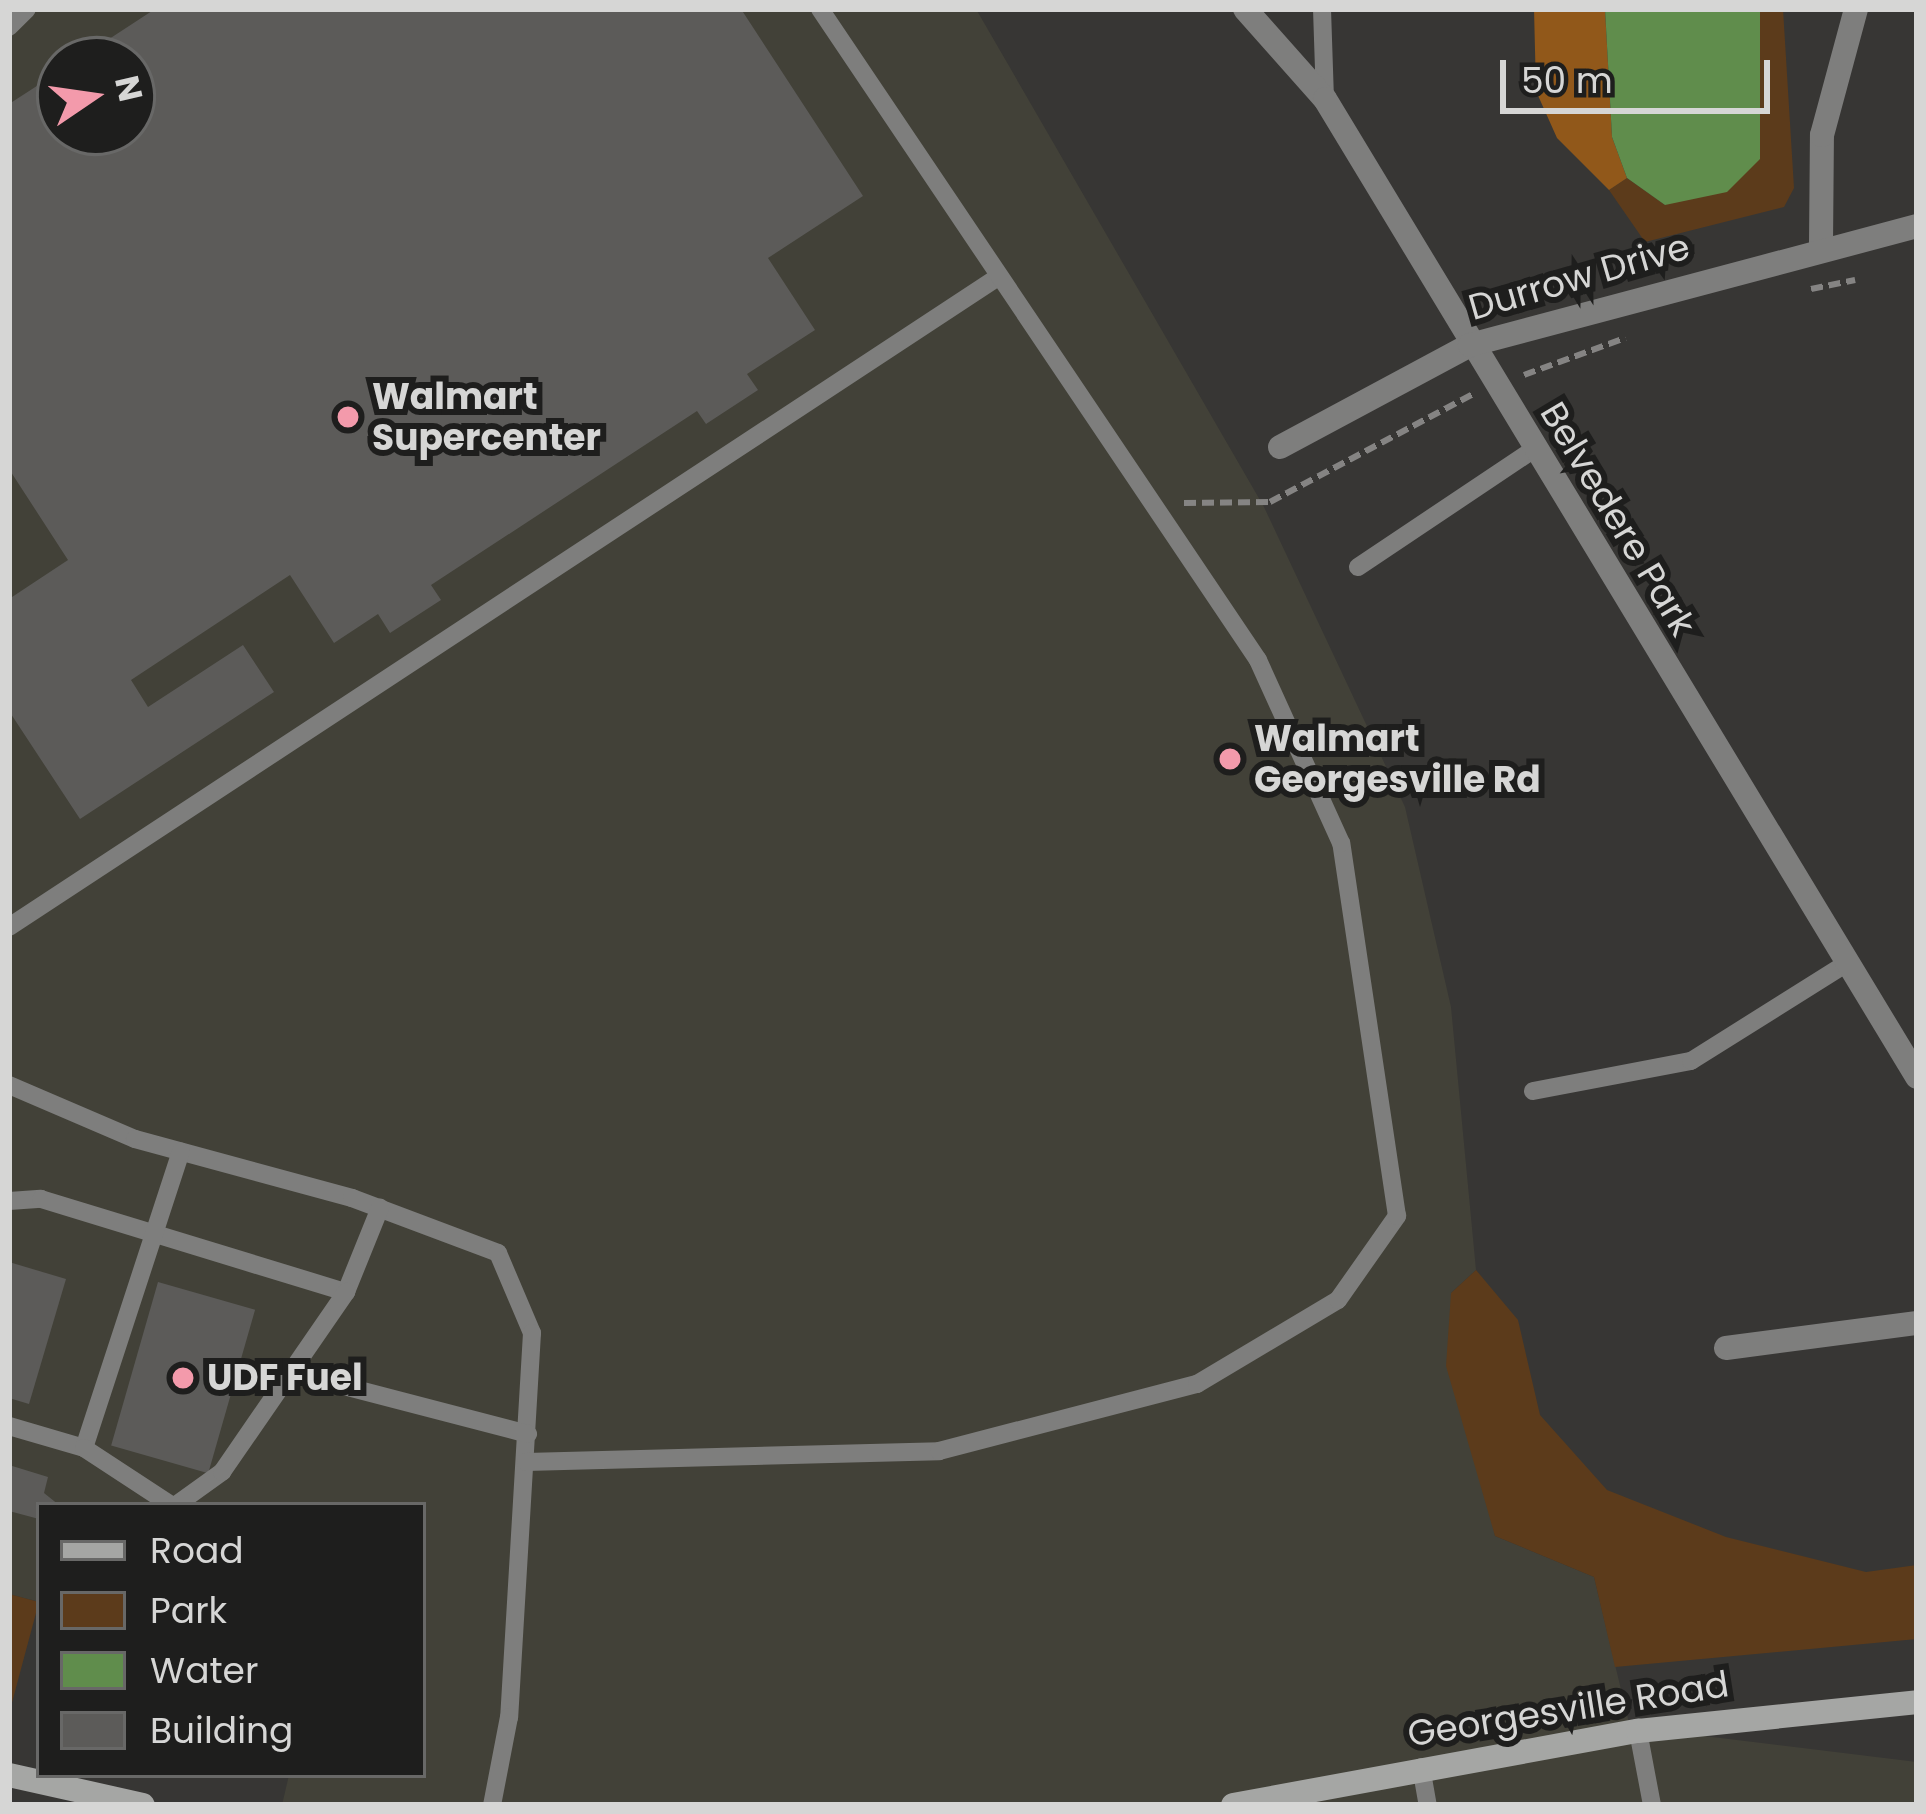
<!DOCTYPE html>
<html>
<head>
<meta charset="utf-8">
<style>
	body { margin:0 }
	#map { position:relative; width:1926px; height:1814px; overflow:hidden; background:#373634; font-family:Poppins,sans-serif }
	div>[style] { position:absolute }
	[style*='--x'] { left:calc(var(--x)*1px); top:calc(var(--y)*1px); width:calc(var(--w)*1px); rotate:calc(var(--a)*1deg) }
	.built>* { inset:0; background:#424138 }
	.green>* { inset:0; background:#5c3b1b; transform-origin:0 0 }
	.forest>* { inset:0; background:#91581a }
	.water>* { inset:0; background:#608d4c }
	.building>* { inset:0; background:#5c5b59; transform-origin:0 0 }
	.path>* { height:6px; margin-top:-3px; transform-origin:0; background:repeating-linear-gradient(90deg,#858483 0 12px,transparent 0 18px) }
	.service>* { height:18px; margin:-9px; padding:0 9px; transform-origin:9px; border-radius:9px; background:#7e7e7d }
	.minor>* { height:24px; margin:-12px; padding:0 12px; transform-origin:12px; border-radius:12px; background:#7e7e7d }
	.secondary>* { height:24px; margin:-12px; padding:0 12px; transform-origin:12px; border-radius:12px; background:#a5a6a4 }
	.dots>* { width:33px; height:33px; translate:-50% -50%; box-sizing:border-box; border:6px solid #1e1e1d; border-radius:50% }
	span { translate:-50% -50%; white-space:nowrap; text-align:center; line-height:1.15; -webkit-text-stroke:12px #1e1e1d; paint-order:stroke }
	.street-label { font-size:36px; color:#d6d6d5 }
	.poi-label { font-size:36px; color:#d6d6d5; font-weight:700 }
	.left { translate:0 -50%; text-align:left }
	.frame { position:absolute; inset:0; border:12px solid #d6d6d5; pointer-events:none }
	.legend { position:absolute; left:36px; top:1502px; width:390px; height:276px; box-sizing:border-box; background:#1e1e1d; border:3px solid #686867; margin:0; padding:15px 21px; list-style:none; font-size:36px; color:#d6d6d5 }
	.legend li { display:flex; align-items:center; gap:24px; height:60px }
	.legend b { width:60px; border:3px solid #686867 }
	.north { position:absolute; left:36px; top:36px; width:120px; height:120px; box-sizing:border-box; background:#1e1e1d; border:3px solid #686867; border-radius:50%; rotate:77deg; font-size:33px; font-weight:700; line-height:48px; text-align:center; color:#d6d6d5 }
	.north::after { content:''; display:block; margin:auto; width:42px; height:54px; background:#f39aab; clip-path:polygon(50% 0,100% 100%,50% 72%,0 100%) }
	.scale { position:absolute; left:1500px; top:60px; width:270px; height:54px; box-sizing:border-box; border:6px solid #d6d6d5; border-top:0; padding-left:15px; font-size:36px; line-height:42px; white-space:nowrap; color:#d6d6d5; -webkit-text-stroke:9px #1e1e1d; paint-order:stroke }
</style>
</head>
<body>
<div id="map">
	<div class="built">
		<div style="clip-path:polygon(evenodd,9px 9px,976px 9px,1264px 507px,1405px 807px,1451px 1007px,1476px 1270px,1451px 1293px,1495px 1536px,1594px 1577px,1630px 1727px,1917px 1762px,1917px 1805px,282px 1805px,289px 1775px,423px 1775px,423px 1505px,39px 1505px,39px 1602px,9px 1594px,9px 9px,60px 60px,132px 60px,132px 132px,60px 132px,60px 60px)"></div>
	</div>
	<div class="green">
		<div style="clip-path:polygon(1760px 9px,1783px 9px,1794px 188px,1784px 207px,1645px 242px,1609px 190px,1627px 178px,1665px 205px,1760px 159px)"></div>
		<div style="clip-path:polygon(1476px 1270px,1518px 1320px,1540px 1415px,1607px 1490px,1726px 1537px,1866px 1572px,1917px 1565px,1917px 1639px,1615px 1667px,1594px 1577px,1495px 1536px,1446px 1366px,1451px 1293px)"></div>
		<div style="left:9px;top:1594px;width:31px;height:108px;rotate:15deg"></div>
	</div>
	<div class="forest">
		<div style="clip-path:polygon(1534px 9px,1605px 9px,1612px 137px,1627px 178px,1609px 190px,1557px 138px,1536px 91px)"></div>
	</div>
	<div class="water">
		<div style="clip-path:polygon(1605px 9px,1760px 9px,1760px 159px,1727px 192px,1665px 205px,1627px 178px,1612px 137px)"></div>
	</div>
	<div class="building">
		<div style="clip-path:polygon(155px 9px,741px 9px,863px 196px,768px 258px,815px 330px,747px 374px,758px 390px,706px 424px,697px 411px,431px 585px,441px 600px,390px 633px,378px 614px,334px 643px,290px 575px,131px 680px,148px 707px,243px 645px,274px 692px,80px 819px,9px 711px,9px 599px,68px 560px,9px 469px,9px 104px,60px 71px,60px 132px,132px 132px,132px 60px,77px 60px)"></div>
		<div style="clip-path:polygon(9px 1262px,66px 1279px,29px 1404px,9px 1398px)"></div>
		<div style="left:158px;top:1282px;width:101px;height:170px;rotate:16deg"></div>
		<div style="clip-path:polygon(9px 1465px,48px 1477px,44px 1493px,59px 1505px,39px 1505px,39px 1519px,9px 1511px)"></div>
	</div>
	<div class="path">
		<div style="--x:1811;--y:289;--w:45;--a:-11.6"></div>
		<div style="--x:1524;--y:375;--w:108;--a:-20.1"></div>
		<div style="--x:1184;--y:503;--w:86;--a:-0.7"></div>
		<div style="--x:1270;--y:502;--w:230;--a:-28"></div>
	</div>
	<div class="service">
		<div style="--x:1322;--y:9;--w:90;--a:88.1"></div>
		<div style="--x:9;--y:27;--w:25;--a:-45"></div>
		<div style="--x:1358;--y:567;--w:211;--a:-33.8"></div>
		<div style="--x:9;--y:927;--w:1183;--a:-33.31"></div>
		<div style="--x:9;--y:1085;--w:137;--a:23.2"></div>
		<div style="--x:135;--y:1139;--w:225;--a:15.2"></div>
		<div style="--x:352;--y:1198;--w:156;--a:20.6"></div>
		<div style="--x:498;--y:1253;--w:87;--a:67"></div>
		<div style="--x:532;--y:1333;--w:385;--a:93.4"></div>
		<div style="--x:509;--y:1717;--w:90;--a:100.9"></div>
		<div style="--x:1533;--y:1091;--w:161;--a:-10.8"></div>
		<div style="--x:1691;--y:1061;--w:184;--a:-32.1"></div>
		<div style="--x:9;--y:1201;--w:32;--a:-4"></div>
		<div style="--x:41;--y:1199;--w:319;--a:17"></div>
		<div style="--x:346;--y:1292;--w:91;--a:-68"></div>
		<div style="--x:290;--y:1372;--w:246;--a:14.6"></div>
		<div style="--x:9;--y:1426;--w:78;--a:16.3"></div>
		<div style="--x:84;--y:1448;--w:312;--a:-71.9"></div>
		<div style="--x:84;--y:1448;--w:104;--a:33.2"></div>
		<div style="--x:526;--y:1462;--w:413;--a:-1.5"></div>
		<div style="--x:939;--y:1451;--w:267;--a:-14.6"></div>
		<div style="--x:1197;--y:1384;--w:164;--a:-30.8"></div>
		<div style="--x:1338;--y:1300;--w:103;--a:-54.9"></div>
		<div style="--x:1397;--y:1216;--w:377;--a:-98.5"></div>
		<div style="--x:1341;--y:843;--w:201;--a:-114.4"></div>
		<div style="--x:1258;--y:660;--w:785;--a:-123.93"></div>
		<div style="--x:176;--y:1505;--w:57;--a:-35.7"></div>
		<div style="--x:222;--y:1472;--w:219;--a:-55.4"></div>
		<div style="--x:1638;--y:1731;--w:75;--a:79.3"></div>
		<div style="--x:1421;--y:1767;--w:39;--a:80"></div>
	</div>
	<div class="minor">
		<div style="--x:1245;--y:9;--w:120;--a:48.4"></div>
		<div style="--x:1325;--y:99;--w:1143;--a:58.81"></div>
		<div style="--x:1821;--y:244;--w:109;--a:-89.5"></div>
		<div style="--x:1822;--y:135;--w:131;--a:-74.9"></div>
		<div style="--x:1280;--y:447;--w:216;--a:-28.2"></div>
		<div style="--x:1470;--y:345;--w:463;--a:-14.9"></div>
		<div style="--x:1726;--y:1348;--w:193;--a:-7.5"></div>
	</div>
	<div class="secondary">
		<div style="--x:9;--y:1775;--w:137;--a:12.6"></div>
		<div style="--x:1233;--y:1805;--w:412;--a:-10.4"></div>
		<div style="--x:1638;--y:1731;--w:281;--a:-5.9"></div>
	</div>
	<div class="dots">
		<div style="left:348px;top:417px;background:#f39aab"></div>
		<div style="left:1230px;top:759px;background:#f39aab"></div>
		<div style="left:183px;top:1378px;background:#f39aab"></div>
	</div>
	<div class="street-label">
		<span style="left:1579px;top:277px;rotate:-16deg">Durrow Drive</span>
		<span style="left:1618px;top:519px;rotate:59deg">Belvedere Park</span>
		<span style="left:1568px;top:1709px;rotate:-9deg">Georgesville Road</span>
	</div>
	<div class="poi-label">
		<span class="left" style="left:372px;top:417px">Walmart<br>Supercenter</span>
		<span class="left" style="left:1254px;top:759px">Walmart<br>Georgesville Rd</span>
		<span class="left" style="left:207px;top:1378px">UDF Fuel</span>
	</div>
	<div class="frame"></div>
	<ul class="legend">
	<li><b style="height:15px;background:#a5a6a4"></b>Road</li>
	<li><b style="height:33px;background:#5c3b1b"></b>Park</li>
	<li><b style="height:33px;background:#608d4c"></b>Water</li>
	<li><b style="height:33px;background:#5c5b59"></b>Building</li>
	</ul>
	<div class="north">N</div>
	<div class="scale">50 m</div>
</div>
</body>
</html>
